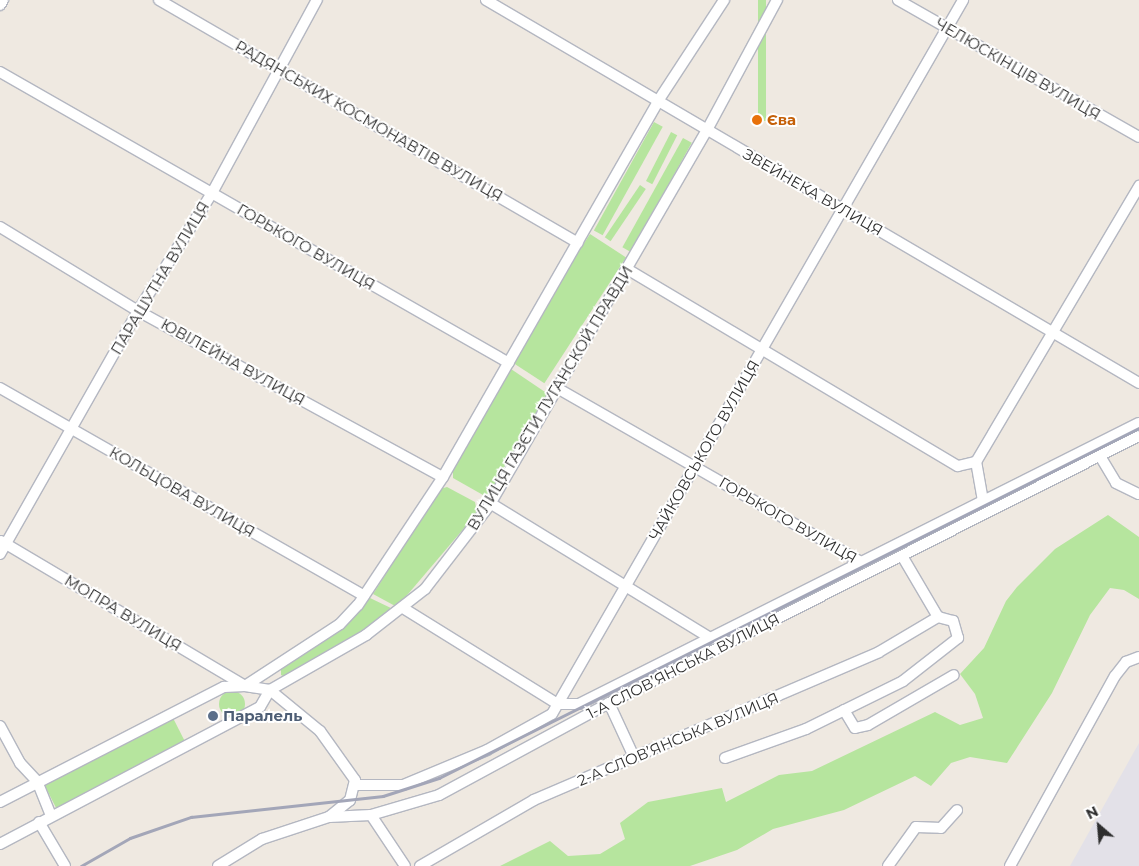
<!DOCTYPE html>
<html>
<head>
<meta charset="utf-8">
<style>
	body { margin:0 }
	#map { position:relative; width:1139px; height:866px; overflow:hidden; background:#efe9e1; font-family:Montserrat,sans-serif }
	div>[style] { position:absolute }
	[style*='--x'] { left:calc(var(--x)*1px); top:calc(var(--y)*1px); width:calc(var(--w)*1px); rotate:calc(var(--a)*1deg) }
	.industrial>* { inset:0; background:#e3e1e8 }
	.green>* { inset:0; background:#b6e59e; transform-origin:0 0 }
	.round { border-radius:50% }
	.roads { filter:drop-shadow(1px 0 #b4b7c1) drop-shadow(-1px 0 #b4b7c1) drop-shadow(0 1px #b4b7c1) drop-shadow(0 -1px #b4b7c1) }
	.minor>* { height:10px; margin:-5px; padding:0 5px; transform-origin:5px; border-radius:5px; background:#fff }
	.rail>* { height:2.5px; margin:-1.25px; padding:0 1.25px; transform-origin:1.25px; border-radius:1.25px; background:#a3a6b8 }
	.dots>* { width:14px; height:14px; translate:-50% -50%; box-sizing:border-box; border:2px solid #fff; border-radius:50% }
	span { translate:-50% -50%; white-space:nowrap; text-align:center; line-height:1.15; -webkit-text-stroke:4px #fff; paint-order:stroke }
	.street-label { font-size:15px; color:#2e2e2e }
	.food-label { font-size:15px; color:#c56008; font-weight:700 }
	.left { translate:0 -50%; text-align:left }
	.service-label { font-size:15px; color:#4e5e75; font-weight:700 }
	.north { position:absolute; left:1074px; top:801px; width:50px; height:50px; -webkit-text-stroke:4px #fff; paint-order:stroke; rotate:333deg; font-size:14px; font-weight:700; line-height:20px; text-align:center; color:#2e2e2e }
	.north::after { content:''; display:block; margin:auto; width:18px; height:22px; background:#2e2e2e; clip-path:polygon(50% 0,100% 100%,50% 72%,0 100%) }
</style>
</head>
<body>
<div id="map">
	<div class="industrial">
		<div style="clip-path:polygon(1139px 743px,1139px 866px,1070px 866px)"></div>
	</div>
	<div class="green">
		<div style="left:758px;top:0;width:8px;height:121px"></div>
		<div style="left:654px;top:122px;width:10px;height:124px;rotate:29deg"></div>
		<div style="left:671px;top:132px;width:7px;height:55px;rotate:27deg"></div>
		<div style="left:683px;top:138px;width:10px;height:125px;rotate:29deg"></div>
		<div style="left:640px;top:185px;width:7px;height:63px;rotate:34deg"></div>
		<div style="left:590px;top:234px;width:43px;height:150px;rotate:33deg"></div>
		<div style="clip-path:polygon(511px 369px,548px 394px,490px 493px,483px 495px,453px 478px,453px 468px)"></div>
		<div style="clip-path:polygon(447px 487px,475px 502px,477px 513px,397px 607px,373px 594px,440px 489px)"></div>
		<div style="clip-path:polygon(1108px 515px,1139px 537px,1139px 599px,1124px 590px,1110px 588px,1090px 615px,1052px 693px,1007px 763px,970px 757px,951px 763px,931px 786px,915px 776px,844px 810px,773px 829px,737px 850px,690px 866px,500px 866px,550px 841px,568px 856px,600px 854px,625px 839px,620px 823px,648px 802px,722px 788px,726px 802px,779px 775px,812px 771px,935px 712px,960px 725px,983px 718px,975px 694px,960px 674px,984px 648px,1006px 601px,1017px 587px,1055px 549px)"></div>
		<div style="clip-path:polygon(370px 598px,393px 609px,372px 626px,285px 677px,281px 675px,281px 667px,340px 629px)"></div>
		<div class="round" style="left:219px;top:691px;width:26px;height:26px"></div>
		<div style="left:173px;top:718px;width:28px;height:145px;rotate:63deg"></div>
	</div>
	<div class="roads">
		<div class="minor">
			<div style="--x:159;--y:0;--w:484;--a:30.1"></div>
			<div style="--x:486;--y:0;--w:757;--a:30.39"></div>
			<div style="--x:898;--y:0;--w:277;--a:29.6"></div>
			<div style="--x:0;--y:5;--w:6;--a:-59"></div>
			<div style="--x:0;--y:72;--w:586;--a:29.76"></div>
			<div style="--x:0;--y:227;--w:162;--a:31.3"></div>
			<div style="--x:138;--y:311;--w:347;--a:28.6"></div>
			<div style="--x:627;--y:269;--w:385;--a:30.8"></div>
			<div style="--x:958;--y:466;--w:18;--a:-13"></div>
			<div style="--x:0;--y:388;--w:419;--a:29.7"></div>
			<div style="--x:557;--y:388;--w:352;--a:29.8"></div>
			<div style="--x:1100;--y:456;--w:31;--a:59"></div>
			<div style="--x:1116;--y:483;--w:25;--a:26"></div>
			<div style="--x:976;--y:462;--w:321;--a:-59.4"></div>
			<div style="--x:983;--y:501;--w:174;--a:-26.6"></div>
			<div style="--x:490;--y:503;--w:260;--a:31.5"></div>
			<div style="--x:1;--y:541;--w:284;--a:30.7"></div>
			<div style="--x:245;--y:686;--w:25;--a:9"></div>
			<div style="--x:270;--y:690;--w:65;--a:39.4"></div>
			<div style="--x:320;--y:731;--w:60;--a:54.5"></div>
			<div style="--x:355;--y:780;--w:21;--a:104"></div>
			<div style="--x:350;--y:800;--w:27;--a:141"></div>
			<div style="--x:0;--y:554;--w:279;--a:-60.4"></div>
			<div style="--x:138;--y:311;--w:139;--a:-57.9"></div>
			<div style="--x:212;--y:193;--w:220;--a:-61.5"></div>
			<div style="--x:403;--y:608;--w:182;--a:31.8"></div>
			<div style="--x:558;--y:704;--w:21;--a:0"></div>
			<div style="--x:579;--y:704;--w:452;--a:-26.7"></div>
			<div style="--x:983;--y:501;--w:40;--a:-100"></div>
			<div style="--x:609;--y:703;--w:60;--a:65.2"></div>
			<div style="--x:844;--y:710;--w:21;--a:59"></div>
			<div style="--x:855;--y:728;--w:13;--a:-13"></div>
			<div style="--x:868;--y:725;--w:99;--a:-30.2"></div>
			<div style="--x:0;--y:726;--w:42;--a:61.6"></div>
			<div style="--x:20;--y:763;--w:25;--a:47"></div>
			<div style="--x:37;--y:781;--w:37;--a:68"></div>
			<div style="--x:725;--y:758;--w:86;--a:-19.7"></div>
			<div style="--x:806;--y:729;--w:108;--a:-26.3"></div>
			<div style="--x:903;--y:681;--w:70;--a:-38"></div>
			<div style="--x:958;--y:638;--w:18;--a:-106"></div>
			<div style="--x:953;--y:621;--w:16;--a:-165"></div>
			<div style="--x:938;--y:617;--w:71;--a:-120.5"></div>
			<div style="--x:355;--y:785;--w:48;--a:0"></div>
			<div style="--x:403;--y:785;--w:91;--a:-22.6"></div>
			<div style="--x:487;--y:750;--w:74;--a:-29"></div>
			<div style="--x:552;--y:714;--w:824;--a:-60.07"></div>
			<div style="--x:0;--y:802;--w:252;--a:-27.2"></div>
			<div style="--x:224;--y:687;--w:21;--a:-3"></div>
			<div style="--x:245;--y:686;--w:113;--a:-33.1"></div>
			<div style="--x:340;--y:624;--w:26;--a:-47"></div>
			<div style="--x:358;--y:605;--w:154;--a:-56.4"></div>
			<div style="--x:443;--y:477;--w:433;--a:-60.2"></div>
			<div style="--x:658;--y:101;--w:121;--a:-56.8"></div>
			<div style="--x:371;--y:815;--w:61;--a:56.3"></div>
			<div style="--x:39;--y:822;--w:51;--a:59.4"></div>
			<div style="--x:0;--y:844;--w:294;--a:-27.8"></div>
			<div style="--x:260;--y:707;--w:20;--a:-60"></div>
			<div style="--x:270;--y:690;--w:111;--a:-29.8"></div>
			<div style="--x:366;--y:635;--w:75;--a:-37.9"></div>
			<div style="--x:425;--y:589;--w:105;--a:-52.4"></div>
			<div style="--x:489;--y:506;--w:435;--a:-59.9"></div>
			<div style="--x:707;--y:130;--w:148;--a:-61.7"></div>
			<div style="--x:218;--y:866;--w:52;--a:-31.5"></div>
			<div style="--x:262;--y:839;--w:71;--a:-18.2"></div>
			<div style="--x:329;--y:817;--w:42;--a:-2.7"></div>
			<div style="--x:371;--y:815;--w:71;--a:-16.4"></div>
			<div style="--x:439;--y:795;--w:193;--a:-28.4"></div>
			<div style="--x:609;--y:703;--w:593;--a:-26.74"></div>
			<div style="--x:420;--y:866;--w:132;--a:-30.1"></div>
			<div style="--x:534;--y:800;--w:375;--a:-23.2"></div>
			<div style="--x:879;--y:652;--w:69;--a:-30.7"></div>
			<div style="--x:888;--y:866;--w:48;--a:-54.3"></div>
			<div style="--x:916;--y:827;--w:25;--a:2"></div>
			<div style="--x:941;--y:828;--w:24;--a:-48"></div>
			<div style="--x:1010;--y:866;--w:217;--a:-61.1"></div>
			<div style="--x:1115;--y:676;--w:18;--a:-52"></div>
			<div style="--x:1126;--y:662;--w:14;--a:-21"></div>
		</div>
	</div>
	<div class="rail">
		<div style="--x:81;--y:866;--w:56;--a:-29.7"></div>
		<div style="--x:130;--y:838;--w:65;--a:-19"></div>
		<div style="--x:191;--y:817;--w:193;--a:-6.2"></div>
		<div style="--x:383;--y:796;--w:59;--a:-17.8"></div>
		<div style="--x:439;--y:778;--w:783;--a:-26.57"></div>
	</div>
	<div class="dots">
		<div style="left:757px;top:120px;background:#e8710a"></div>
		<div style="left:213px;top:716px;background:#5c6f8a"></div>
	</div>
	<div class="street-label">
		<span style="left:1018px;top:69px;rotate:30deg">ЧЕЛЮСКІНЦІВ ВУЛИЦЯ</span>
		<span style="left:369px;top:121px;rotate:30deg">РАДЯНСЬКИХ КОСМОНАВТІВ ВУЛИЦЯ</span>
		<span style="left:813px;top:192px;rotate:30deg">ЗВЕЙНЕКА ВУЛИЦЯ</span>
		<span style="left:306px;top:247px;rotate:30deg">ГОРЬКОГО ВУЛИЦЯ</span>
		<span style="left:160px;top:278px;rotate:-59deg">ПАРАШУТНА ВУЛИЦЯ</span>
		<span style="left:233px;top:362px;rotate:29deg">ЮВІЛЕЙНА ВУЛИЦЯ</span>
		<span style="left:550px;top:398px;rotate:-59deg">ВУЛИЦЯ ГАЗЄТИ ЛУГАНСКОЙ ПРАВДИ</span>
		<span style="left:704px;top:450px;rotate:-60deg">ЧАЙКОВСЬКОГО ВУЛИЦЯ</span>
		<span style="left:182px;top:492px;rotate:30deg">КОЛЬЦОВА ВУЛИЦЯ</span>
		<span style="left:788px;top:520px;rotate:30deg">ГОРЬКОГО ВУЛИЦЯ</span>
		<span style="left:123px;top:613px;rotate:31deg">МОПРА ВУЛИЦЯ</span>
		<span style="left:683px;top:666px;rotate:-27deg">1-А СЛОВ’ЯНСЬКА ВУЛИЦЯ</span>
		<span style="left:678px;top:739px;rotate:-23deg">2-А СЛОВ’ЯНСЬКА ВУЛИЦЯ</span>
	</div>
	<div class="food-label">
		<span class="left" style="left:767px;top:120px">Єва</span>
	</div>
	<div class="service-label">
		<span class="left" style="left:223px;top:716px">Паралель</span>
	</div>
	<div class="north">N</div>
</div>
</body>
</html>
